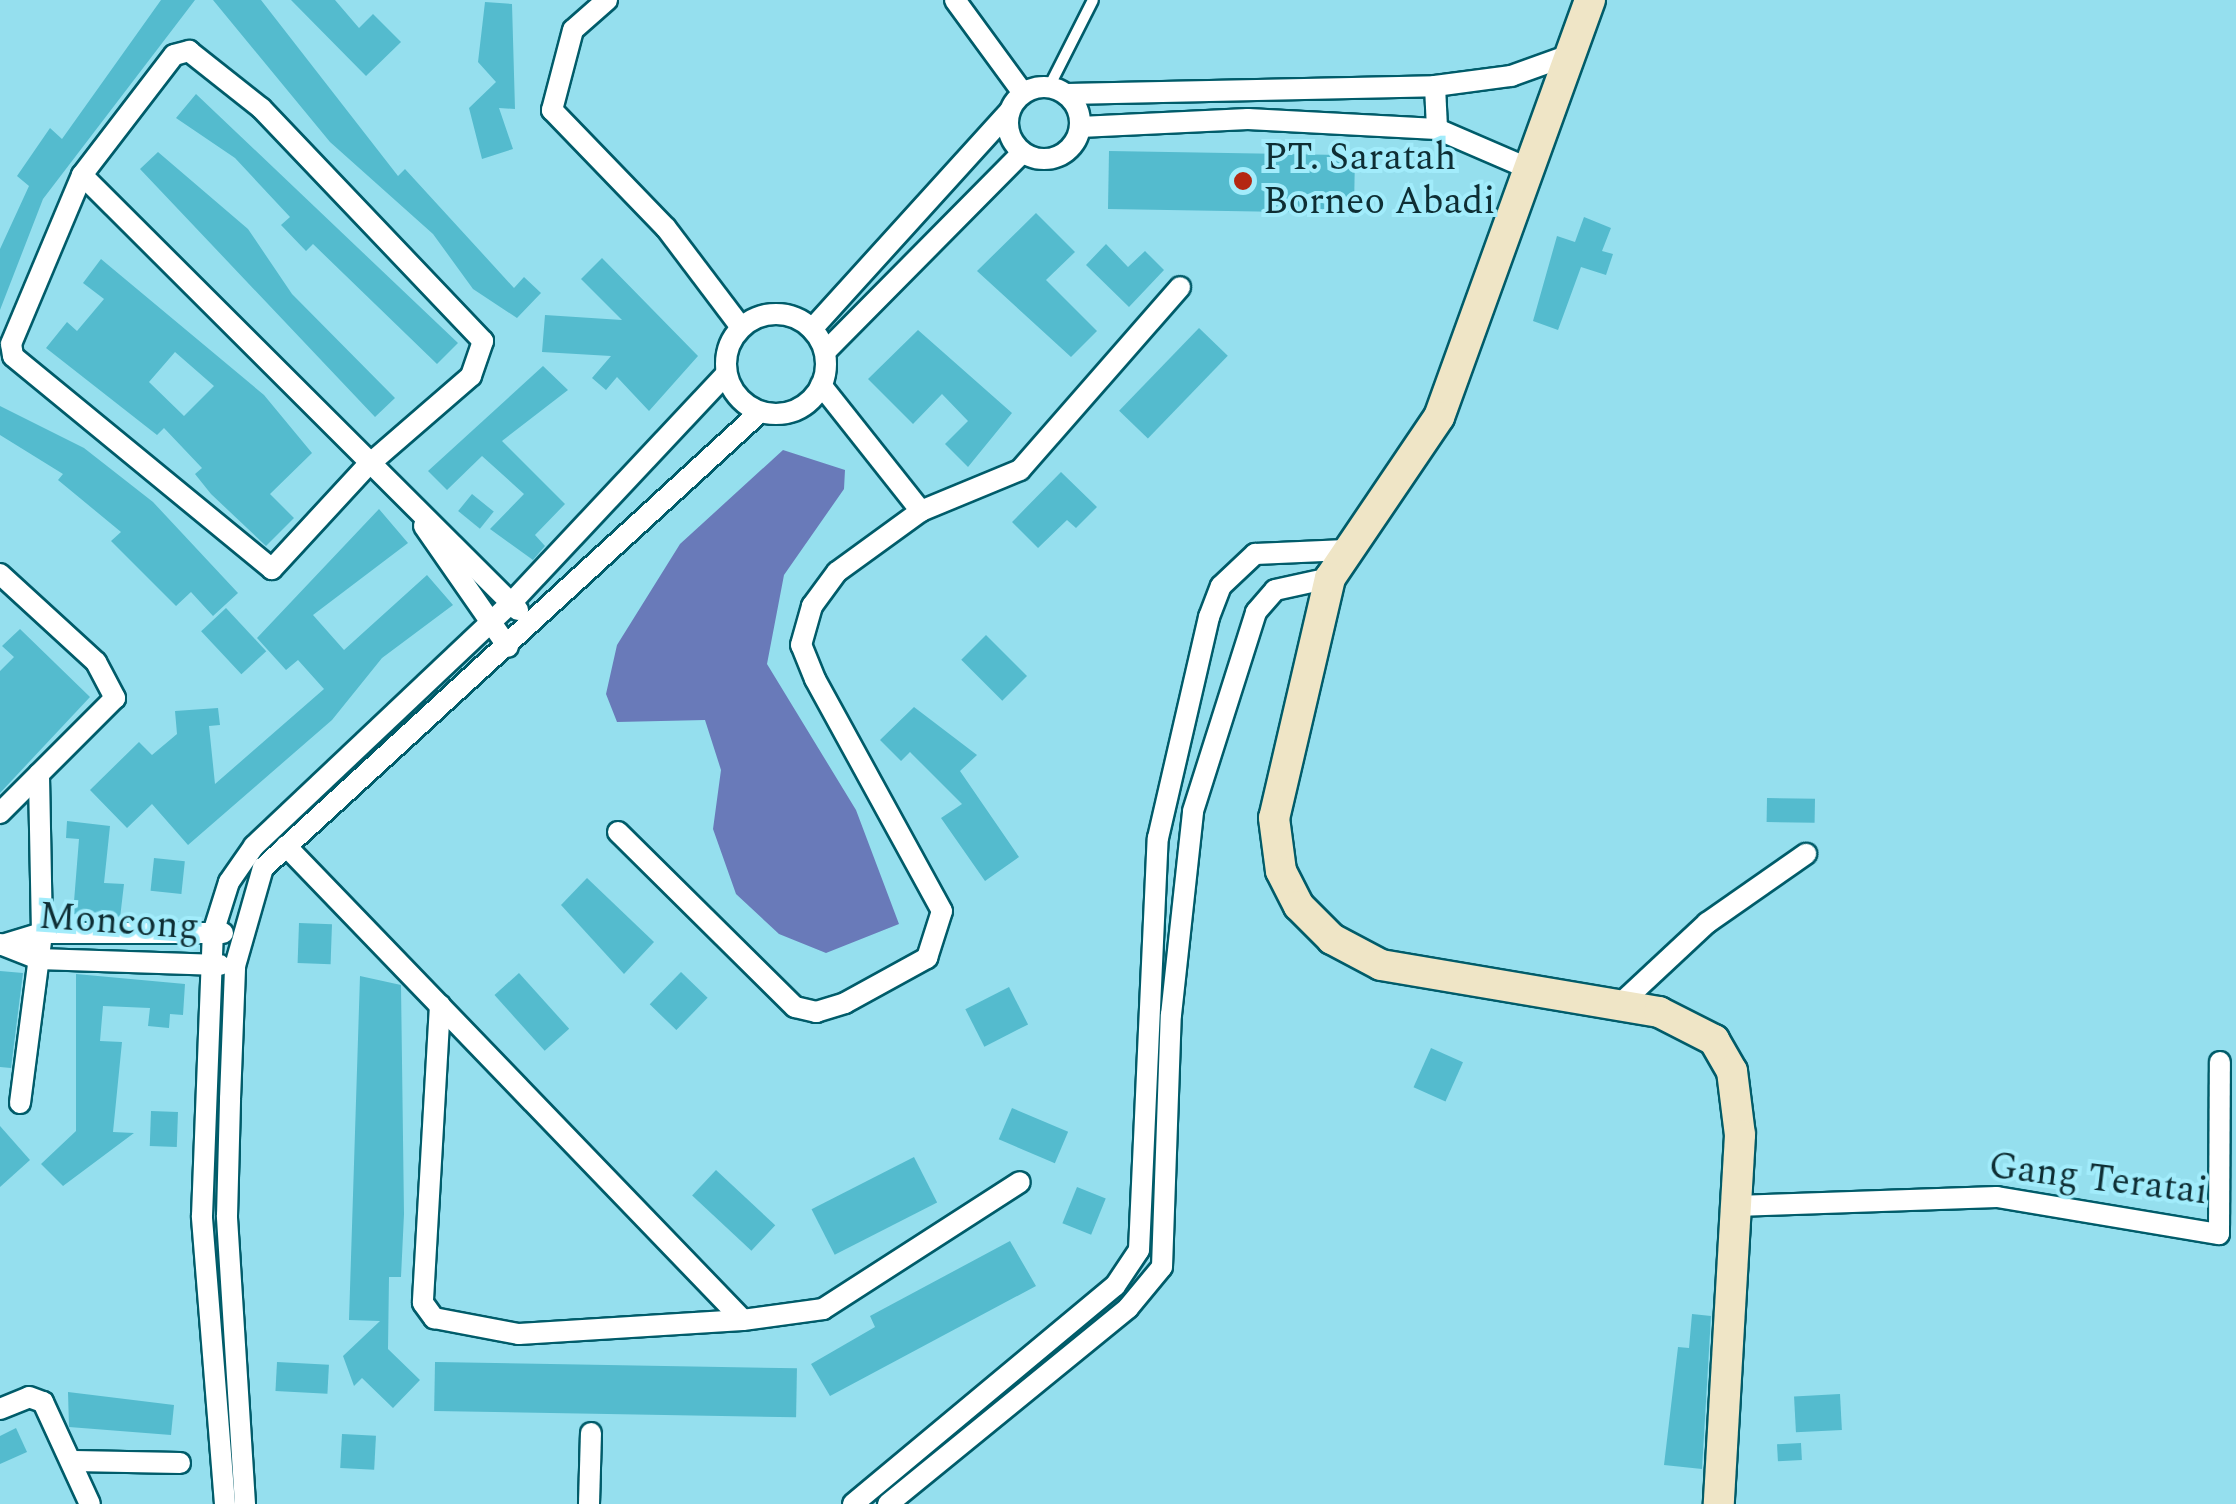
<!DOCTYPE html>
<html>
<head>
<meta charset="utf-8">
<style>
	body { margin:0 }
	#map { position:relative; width:2236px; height:1504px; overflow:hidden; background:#95dfee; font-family:Spectral,serif }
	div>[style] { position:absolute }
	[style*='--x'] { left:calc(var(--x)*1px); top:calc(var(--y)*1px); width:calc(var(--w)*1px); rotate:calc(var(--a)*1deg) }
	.water>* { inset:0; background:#697ab9 }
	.building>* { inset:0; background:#54bbce; transform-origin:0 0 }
	.roads { filter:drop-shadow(2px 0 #005c6a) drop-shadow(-2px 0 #005c6a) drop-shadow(0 2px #005c6a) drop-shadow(0 -2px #005c6a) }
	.lane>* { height:10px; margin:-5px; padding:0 5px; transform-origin:5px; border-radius:5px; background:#fff }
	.street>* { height:20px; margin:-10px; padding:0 10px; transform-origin:10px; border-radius:10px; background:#fff }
	.street>.ring { margin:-10px; padding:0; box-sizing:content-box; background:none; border:20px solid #fff; border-radius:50% }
	.secondary>* { height:30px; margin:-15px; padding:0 15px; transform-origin:15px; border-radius:15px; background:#efe5c6 }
	.dots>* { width:28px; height:28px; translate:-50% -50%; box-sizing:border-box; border:5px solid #a2ecfb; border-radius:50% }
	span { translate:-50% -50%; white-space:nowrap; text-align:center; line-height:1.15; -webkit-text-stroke:8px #a2ecfb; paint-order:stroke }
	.poi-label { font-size:38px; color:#0e2e34 }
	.left { translate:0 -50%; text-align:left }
	.street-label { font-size:38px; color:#0e2e34 }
</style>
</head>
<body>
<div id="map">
	<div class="water">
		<div style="clip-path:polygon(783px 450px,845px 470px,844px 489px,784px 575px,767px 664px,856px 810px,899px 924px,826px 953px,779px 934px,736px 894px,713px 829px,721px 770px,705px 720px,617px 722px,606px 694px,617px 645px,680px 544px)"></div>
	</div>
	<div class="building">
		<div style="clip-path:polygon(161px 0,195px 0,43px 199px,0 310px,0 249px,29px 186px,17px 176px,50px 128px,62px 139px)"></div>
		<div style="clip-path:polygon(213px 0,261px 0,398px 176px,405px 169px,514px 288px,524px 277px,541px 293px,517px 318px,473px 289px,433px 234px,330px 142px)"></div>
		<div style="clip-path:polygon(291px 0,335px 0,359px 28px,373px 14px,401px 42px,366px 76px)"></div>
		<div style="clip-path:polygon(485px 2px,512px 4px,515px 109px,499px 108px,513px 149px,482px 159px,469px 108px,496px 82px,478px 62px)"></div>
		<div style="clip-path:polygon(196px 94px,458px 343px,437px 364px,313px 244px,306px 251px,281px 225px,290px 217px,235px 158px,176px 118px)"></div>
		<div style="left:1109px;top:151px;width:246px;height:58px;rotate:1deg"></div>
		<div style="clip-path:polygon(158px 152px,248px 229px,292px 294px,395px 398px,375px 417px,140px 169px)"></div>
		<div style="clip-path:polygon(1036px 213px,1075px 252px,1046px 280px,1097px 331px,1071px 357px,977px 271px)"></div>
		<div style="clip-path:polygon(1584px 217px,1611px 228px,1602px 251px,1613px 254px,1606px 275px,1581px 267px,1558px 330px,1533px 321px,1557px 236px,1575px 242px)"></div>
		<div style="clip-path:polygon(1106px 244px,1128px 267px,1145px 251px,1164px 270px,1129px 307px,1086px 265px)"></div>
		<div style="clip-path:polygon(602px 258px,698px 356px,649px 411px,617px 377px,606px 390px,592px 378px,611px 356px,542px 352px,545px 315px,622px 320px,581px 279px)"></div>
		<div style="clip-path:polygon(evenodd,101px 259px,264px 395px,312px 453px,270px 494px,294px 518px,266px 546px,211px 494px,195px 474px,202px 468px,164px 428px,157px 435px,46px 348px,67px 322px,77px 331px,104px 299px,83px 283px,101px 259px,175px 352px,214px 386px,184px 416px,149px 382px,175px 352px)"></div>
		<div style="left:1199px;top:328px;width:40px;height:115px;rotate:44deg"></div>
		<div style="clip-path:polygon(918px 330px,1012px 413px,968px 467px,945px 444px,968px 421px,942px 394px,913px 424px,868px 379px)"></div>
		<div style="clip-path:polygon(543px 366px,568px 390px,502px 441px,565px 504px,535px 535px,545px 546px,533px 560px,490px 529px,524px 494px,482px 456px,447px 490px,428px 471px)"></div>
		<div style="clip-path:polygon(0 406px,84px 448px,153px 502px,238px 593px,213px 616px,191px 592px,176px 606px,111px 541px,121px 532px,58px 480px,63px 474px,0 435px)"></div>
		<div style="clip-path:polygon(1061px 472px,1097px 507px,1076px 528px,1067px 520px,1038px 548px,1012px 522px)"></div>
		<div style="left:472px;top:494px;width:28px;height:22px;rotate:39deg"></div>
		<div style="clip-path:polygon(379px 509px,408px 543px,313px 615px,344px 650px,427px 575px,453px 605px,382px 658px,332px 720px,188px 845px,152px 804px,127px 828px,90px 790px,139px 742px,152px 755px,177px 734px,175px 711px,218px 708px,220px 725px,209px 726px,215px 784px,324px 689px,298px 660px,286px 670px,257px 638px)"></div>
		<div style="left:226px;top:608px;width:59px;height:34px;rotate:47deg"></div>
		<div style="clip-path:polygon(20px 629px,90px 697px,0 793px,0 671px,14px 657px,2px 646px)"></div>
		<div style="left:986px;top:635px;width:58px;height:35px;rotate:45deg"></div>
		<div style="clip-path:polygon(914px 707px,977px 755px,960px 771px,1019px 857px,985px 881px,941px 818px,962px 804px,910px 752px,901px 761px,880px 740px)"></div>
		<div style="left:1767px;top:798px;width:48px;height:24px;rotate:1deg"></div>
		<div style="clip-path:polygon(67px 821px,110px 826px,104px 883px,124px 884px,120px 918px,73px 914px,79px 839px,66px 838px)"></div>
		<div style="left:154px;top:858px;width:31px;height:33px;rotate:6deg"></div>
		<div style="clip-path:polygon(587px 878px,654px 942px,624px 974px,561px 905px)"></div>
		<div style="left:299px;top:923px;width:33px;height:40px;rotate:2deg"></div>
		<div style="clip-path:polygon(0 971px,23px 973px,11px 1068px,0 1067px)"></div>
		<div style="left:681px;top:972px;width:37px;height:45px;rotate:44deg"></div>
		<div style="left:519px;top:973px;width:75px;height:33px;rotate:48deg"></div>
		<div style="clip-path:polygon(76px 974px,185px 984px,183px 1015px,170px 1014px,169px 1028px,148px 1026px,150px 1008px,103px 1006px,100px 1041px,122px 1042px,113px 1132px,134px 1133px,63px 1186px,41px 1164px,76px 1131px)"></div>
		<div style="clip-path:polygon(360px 976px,401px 985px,404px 1214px,401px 1277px,389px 1277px,388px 1349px,420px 1380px,393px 1408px,362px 1378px,354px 1386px,343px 1356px,380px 1321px,349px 1320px)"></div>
		<div style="left:1009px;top:987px;width:42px;height:49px;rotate:63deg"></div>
		<div style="left:1431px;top:1048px;width:35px;height:43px;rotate:24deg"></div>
		<div style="left:1012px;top:1108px;width:61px;height:34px;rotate:23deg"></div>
		<div style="left:151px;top:1111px;width:27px;height:35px;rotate:2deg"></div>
		<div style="clip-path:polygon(0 1126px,30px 1160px,0 1187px)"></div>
		<div style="left:914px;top:1157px;width:51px;height:115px;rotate:63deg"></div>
		<div style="left:716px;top:1170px;width:81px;height:35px;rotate:43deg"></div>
		<div style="left:1077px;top:1187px;width:31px;height:39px;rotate:22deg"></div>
		<div style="clip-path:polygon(1010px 1241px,1036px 1286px,830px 1396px,811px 1364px,875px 1327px,870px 1316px)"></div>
		<div style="clip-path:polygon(1692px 1314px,1711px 1316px,1702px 1469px,1664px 1465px,1678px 1347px,1689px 1348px)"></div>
		<div style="left:277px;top:1362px;width:52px;height:29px;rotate:3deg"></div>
		<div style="left:435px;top:1362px;width:362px;height:49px;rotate:1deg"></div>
		<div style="clip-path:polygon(68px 1392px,174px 1405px,171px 1435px,69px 1427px)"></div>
		<div style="left:1840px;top:1394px;width:36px;height:46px;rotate:87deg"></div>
		<div style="clip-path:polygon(16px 1428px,27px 1452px,0 1464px,0 1436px)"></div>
		<div style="left:342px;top:1434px;width:34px;height:34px;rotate:3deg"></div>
		<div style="left:1801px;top:1443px;width:17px;height:24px;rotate:87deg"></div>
	</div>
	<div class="roads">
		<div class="lane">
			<div style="--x:1049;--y:87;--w:97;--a:-63.2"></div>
		</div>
		<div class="street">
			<div style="--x:607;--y:0;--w:45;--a:138.6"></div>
			<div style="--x:573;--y:30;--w:83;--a:104.7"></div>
			<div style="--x:552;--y:110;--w:164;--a:46"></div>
			<div style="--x:666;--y:228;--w:124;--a:52.9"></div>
			<div style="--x:955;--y:0;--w:115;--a:53.8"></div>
			<div style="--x:189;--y:51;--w:92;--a:38.4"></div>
			<div style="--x:261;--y:108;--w:322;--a:46.4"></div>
			<div style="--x:483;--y:341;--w:37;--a:109"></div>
			<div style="--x:471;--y:376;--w:139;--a:139.1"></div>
			<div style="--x:366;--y:467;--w:139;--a:132.7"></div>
			<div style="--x:272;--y:569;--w:335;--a:-140.6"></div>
			<div style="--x:13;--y:356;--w:12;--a:-99"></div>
			<div style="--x:11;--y:344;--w:183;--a:-67.2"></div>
			<div style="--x:82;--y:175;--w:151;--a:-52.5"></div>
			<div style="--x:174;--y:55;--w:16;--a:-15"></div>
			<div style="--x:1435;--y:86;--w:43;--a:87.3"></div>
			<div class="ring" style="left:1008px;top:87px;width:52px;height:52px"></div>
			<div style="--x:1067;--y:94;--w:368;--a:-1.2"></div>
			<div style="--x:1435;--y:86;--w:77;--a:-7.5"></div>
			<div style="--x:1511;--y:76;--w:65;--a:-19.8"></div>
			<div style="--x:1080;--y:127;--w:168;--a:-2.7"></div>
			<div style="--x:1248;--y:119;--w:189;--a:3"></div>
			<div style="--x:1437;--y:129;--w:101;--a:23.3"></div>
			<div style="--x:82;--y:175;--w:616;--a:44.93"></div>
			<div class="ring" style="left:726px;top:314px;width:80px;height:80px"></div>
			<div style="--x:812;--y:329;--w:293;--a:-47.8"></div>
			<div style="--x:825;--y:352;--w:280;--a:-45.3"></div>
			<div style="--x:821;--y:385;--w:161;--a:51.6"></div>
			<div style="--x:424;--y:526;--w:147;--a:55.2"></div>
			<div style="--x:0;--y:574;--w:130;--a:42.5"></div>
			<div style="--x:96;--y:662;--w:41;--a:62.2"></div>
			<div style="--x:115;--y:698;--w:163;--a:135"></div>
			<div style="--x:618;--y:832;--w:249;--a:44.7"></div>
			<div style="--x:795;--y:1007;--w:22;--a:13"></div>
			<div style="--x:816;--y:1012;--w:30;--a:-17"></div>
			<div style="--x:845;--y:1003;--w:94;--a:-28.8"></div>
			<div style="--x:927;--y:958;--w:49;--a:-72.3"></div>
			<div style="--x:942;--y:911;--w:264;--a:-118.7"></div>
			<div style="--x:815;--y:679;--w:37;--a:-112"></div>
			<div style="--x:801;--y:645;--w:41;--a:-74.2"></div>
			<div style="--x:812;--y:606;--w:42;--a:-53.7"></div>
			<div style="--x:837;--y:572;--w:104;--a:-36"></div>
			<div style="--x:921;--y:511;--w:107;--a:-22.5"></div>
			<div style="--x:1020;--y:470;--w:243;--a:-48.8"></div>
			<div style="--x:286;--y:846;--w:658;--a:46.05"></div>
			<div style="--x:743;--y:1320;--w:81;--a:-7.8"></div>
			<div style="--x:823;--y:1309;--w:234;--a:-32.8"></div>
			<div style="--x:0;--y:944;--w:41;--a:21.5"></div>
			<div style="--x:38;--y:959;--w:182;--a:1.9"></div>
			<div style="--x:2;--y:945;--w:42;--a:-16.7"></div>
			<div style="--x:42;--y:933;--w:181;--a:0"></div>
			<div style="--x:440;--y:1005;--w:298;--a:93.3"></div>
			<div style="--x:423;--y:1303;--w:19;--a:54"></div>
			<div style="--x:434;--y:1318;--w:86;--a:10.7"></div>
			<div style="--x:519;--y:1334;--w:224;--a:-3.6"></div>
			<div style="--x:1618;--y:1006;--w:122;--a:-43"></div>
			<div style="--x:1707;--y:923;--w:121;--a:-34.9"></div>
			<div style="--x:20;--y:1103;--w:171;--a:-82.6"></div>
			<div style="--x:42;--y:933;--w:159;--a:-91.1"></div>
			<div style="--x:1736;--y:1206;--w:261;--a:-2"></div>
			<div style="--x:1997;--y:1197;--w:225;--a:9.5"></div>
			<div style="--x:2219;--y:1234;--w:172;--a:-89.7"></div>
			<div style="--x:0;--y:1409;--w:31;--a:-22"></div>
			<div style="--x:29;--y:1397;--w:15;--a:20"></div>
			<div style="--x:43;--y:1402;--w:112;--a:65.3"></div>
			<div style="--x:74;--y:1461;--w:106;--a:1.1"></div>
			<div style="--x:225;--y:1504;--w:289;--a:-94.6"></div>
			<div style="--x:202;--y:1216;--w:283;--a:-87.8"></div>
			<div style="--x:213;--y:933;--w:53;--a:-72.6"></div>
			<div style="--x:229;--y:882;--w:44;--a:-55.2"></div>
			<div style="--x:254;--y:846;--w:355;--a:-43.4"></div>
			<div style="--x:512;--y:602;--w:313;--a:-46.8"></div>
			<div style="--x:245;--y:1504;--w:289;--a:-93.6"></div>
			<div style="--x:227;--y:1216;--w:117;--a:-88.5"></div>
			<div style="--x:230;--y:1099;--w:133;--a:-87.8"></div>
			<div style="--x:235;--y:966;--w:102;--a:-74.1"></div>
			<div style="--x:263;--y:868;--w:674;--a:-42.54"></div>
			<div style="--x:589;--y:1504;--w:71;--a:-88.4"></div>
			<div style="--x:853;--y:1504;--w:341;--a:-39.8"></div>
			<div style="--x:1115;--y:1286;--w:43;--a:-56.3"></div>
			<div style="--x:1139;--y:1250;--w:412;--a:-87.4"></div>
			<div style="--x:1158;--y:838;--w:227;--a:-77"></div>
			<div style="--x:1209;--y:617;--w:33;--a:-69"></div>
			<div style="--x:1221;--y:586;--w:47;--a:-43.3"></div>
			<div style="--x:1255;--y:554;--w:91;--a:-2.5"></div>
			<div style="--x:888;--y:1504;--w:310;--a:-39.2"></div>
			<div style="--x:1128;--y:1308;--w:53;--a:-50.3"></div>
			<div style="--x:1162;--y:1267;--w:252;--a:-88"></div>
			<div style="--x:1171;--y:1015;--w:205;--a:-83.8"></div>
			<div style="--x:1193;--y:811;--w:209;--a:-72.4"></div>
			<div style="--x:1256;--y:612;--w:29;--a:-49"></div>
			<div style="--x:1275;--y:590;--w:56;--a:-12.3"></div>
		</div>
		<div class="secondary">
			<div style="--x:1590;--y:0;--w:443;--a:109.9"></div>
			<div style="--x:1439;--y:417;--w:194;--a:124.1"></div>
			<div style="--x:1330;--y:578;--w:246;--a:103.1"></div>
			<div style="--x:1274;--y:818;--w:53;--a:82.5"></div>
			<div style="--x:1281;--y:871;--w:39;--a:63"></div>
			<div style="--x:1299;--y:906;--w:47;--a:45"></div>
			<div style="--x:1332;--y:939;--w:55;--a:28"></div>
			<div style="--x:1381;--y:965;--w:282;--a:9.6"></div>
			<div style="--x:1659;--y:1012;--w:62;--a:27"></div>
			<div style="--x:1714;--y:1040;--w:36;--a:60"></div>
			<div style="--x:1732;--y:1071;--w:64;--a:82.9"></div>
			<div style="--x:1740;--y:1135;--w:370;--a:93.3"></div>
		</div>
	</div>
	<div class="dots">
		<div style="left:1243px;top:181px;background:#b42712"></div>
	</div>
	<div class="poi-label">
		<span class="left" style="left:1263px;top:181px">PT. Saratah<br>Borneo Abadi</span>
	</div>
	<div class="street-label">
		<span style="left:119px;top:923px;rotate:4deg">Moncong</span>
		<span style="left:2098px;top:1180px;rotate:7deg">Gang Teratai</span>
	</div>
</div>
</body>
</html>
